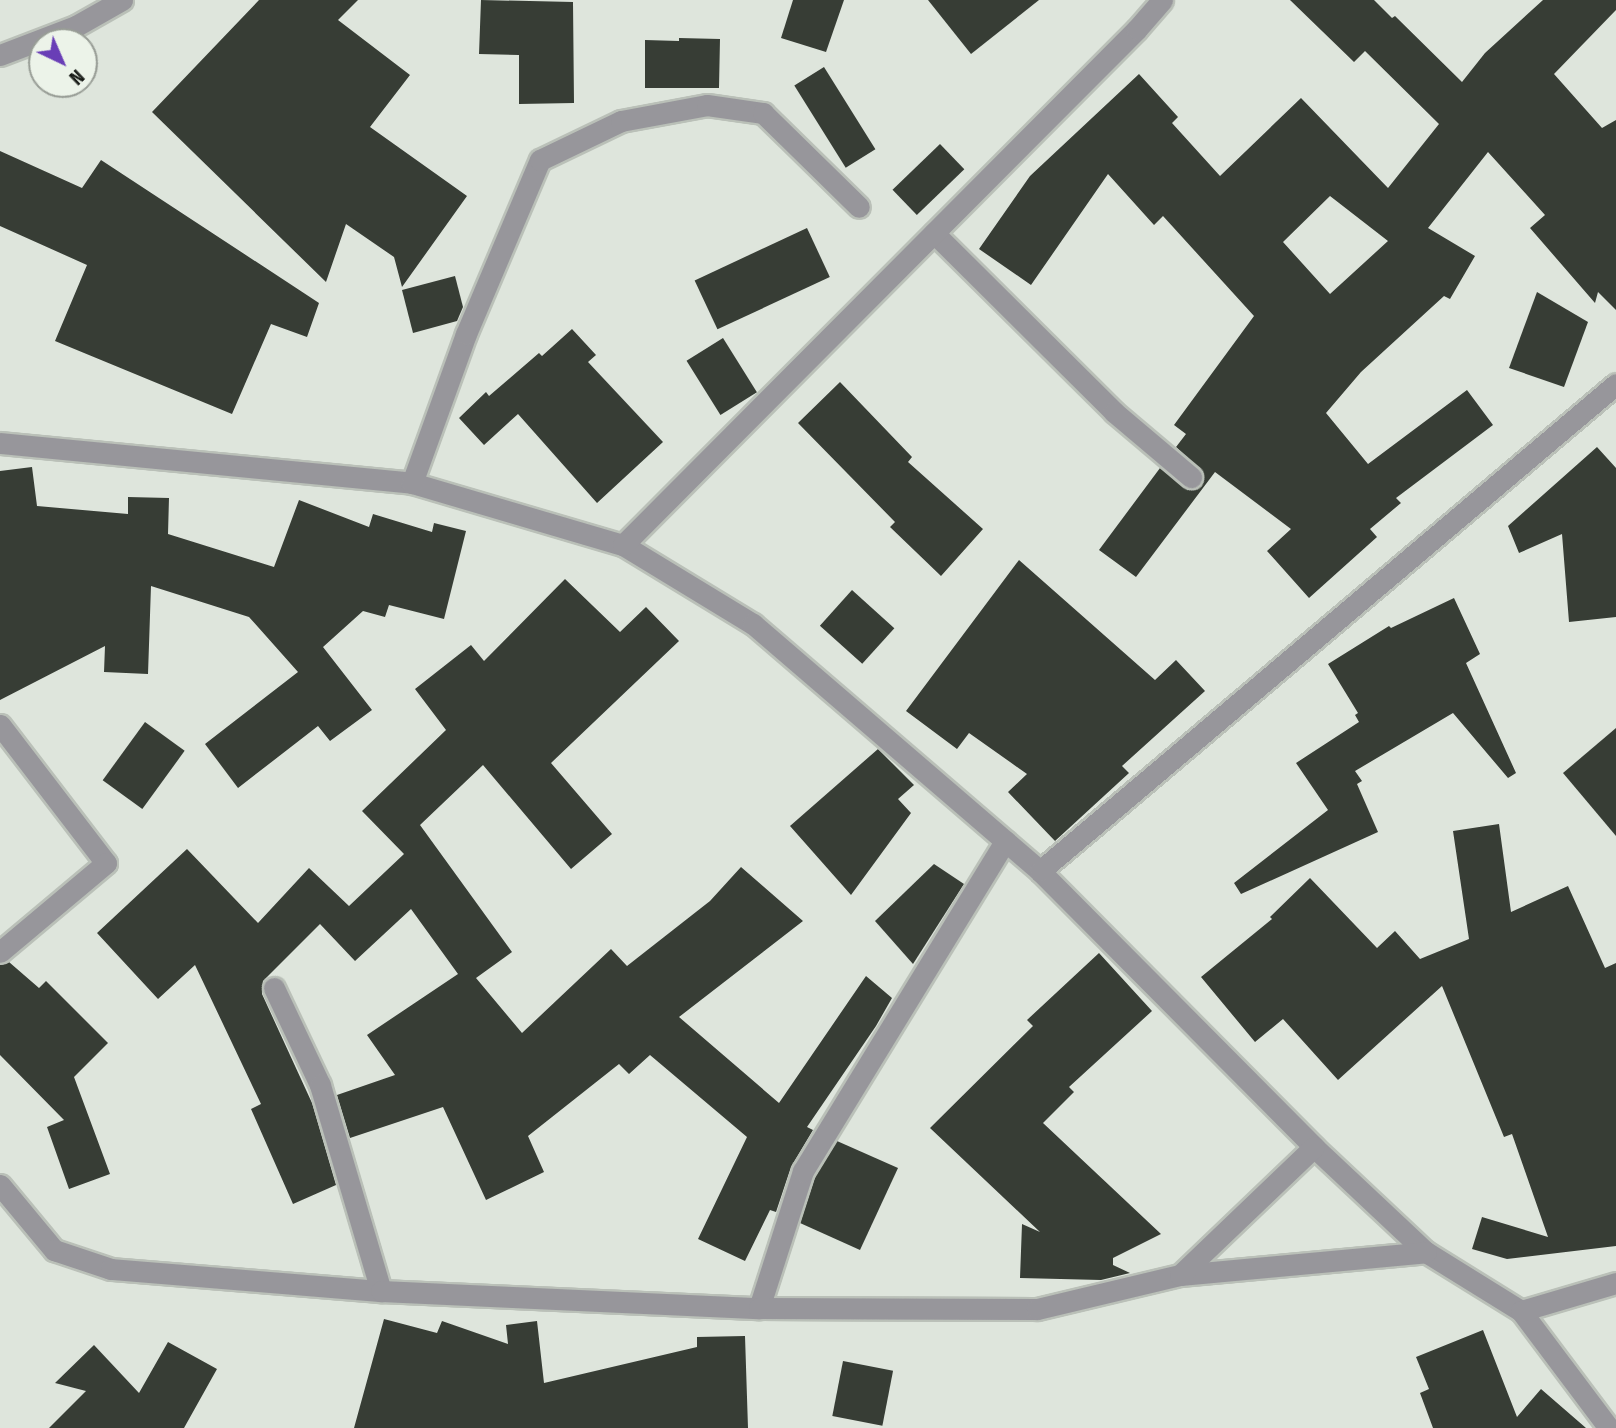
<!DOCTYPE html>
<html>
<head>
<meta charset="utf-8">
<style>
	body { margin:0 }
	#map { position:relative; width:1616px; height:1428px; overflow:hidden; background:#dee5dc; font-family:"Fira Sans Condensed",sans-serif }
	div>[style] { position:absolute }
	[style*='--x'] { left:calc(var(--x)*1px); top:calc(var(--y)*1px); width:calc(var(--w)*1px); rotate:calc(var(--a)*1deg) }
	.building>* { inset:0; background:#373d35; transform-origin:0 0 }
	.roads { filter:drop-shadow(2px 0 #bac0b8) drop-shadow(-2px 0 #bac0b8) drop-shadow(0 2px #bac0b8) drop-shadow(0 -2px #bac0b8) }
	.lane>* { height:21px; margin:-10.5px; padding:0 10.5px; transform-origin:10.5px; border-radius:10.5px; background:#97969b }
	.street>* { height:21px; margin:-10.5px; padding:0 10.5px; transform-origin:10.5px; border-radius:10.5px; background:#97969b }
	span { translate:-50% -50%; white-space:nowrap; text-align:center; line-height:1.15; -webkit-text-stroke:7px #ecf3e9; paint-order:stroke }
	.north { position:absolute; left:28px; top:28px; width:70px; height:70px; box-sizing:border-box; background:#ecf3e9; border:2px solid #979c95; border-radius:50%; rotate:136deg; font-size:19px; font-weight:700; line-height:28px; text-align:center; color:#171a16 }
	.north::after { content:''; display:block; margin:auto; width:24px; height:32px; background:#693eb6; clip-path:polygon(50% 0,100% 100%,50% 72%,0 100%) }
</style>
</head>
<body>
<div id="map">
	<div class="building">
		<div style="clip-path:polygon(259px 0,358px 0,338px 20px,410px 75px,370px 127px,467px 196px,402px 287px,394px 257px,346px 224px,326px 282px,152px 112px)"></div>
		<div style="clip-path:polygon(481px 0,573px 2px,574px 103px,519px 104px,519px 55px,479px 54px)"></div>
		<div style="clip-path:polygon(793px 0,844px 0,826px 52px,781px 38px)"></div>
		<div style="clip-path:polygon(928px 0,1039px 0,971px 54px)"></div>
		<div style="clip-path:polygon(evenodd,1290px 0,1374px 0,1392px 18px,1395px 16px,1462px 82px,1485px 53px,1543px 0,1616px 0,1616px 10px,1554px 74px,1602px 128px,1616px 120px,1616px 310px,1598px 292px,1595px 303px,1530px 228px,1545px 215px,1488px 152px,1428px 228px,1475px 256px,1450px 299px,1444px 296px,1361px 372px,1326px 413px,1368px 464px,1467px 390px,1493px 425px,1396px 498px,1401px 503px,1370px 529px,1377px 537px,1309px 598px,1267px 551px,1291px 529px,1215px 472px,1136px 577px,1099px 550px,1160px 468px,1188px 490px,1201px 485px,1203px 472px,1176px 447px,1186px 434px,1174px 425px,1254px 316px,1163px 216px,1154px 225px,1108px 174px,1031px 285px,979px 249px,1030px 176px,1139px 74px,1178px 117px,1172px 123px,1220px 176px,1301px 98px,1388px 188px,1439px 124px,1365px 51px,1354px 62px,1290px 0,1330px 196px,1388px 241px,1330px 294px,1283px 242px,1330px 196px)"></div>
		<div style="clip-path:polygon(679px 38px,720px 39px,719px 88px,645px 88px,645px 40px,679px 41px)"></div>
		<div style="left:824px;top:67px;width:97px;height:35px;rotate:58deg"></div>
		<div style="left:940px;top:144px;width:35px;height:66px;rotate:46deg"></div>
		<div style="clip-path:polygon(0 151px,82px 188px,101px 160px,319px 303px,307px 337px,271px 324px,232px 414px,55px 341px,87px 265px,0 226px)"></div>
		<div style="left:807px;top:228px;width:54px;height:124px;rotate:65deg"></div>
		<div style="clip-path:polygon(455px 276px,463px 307px,457px 321px,413px 333px,402px 290px)"></div>
		<div style="clip-path:polygon(1537px 292px,1588px 322px,1564px 387px,1509px 368px)"></div>
		<div style="clip-path:polygon(572px 329px,596px 355px,588px 362px,663px 442px,597px 503px,518px 414px,484px 445px,459px 418px,486px 392px,489px 396px,539px 353px,542px 356px)"></div>
		<div style="left:723px;top:338px;width:64px;height:43px;rotate:58deg"></div>
		<div style="clip-path:polygon(840px 382px,912px 457px,908px 462px,983px 529px,941px 576px,890px 527px,895px 522px,798px 423px)"></div>
		<div style="clip-path:polygon(1597px 447px,1616px 468px,1616px 617px,1569px 622px,1562px 534px,1519px 553px,1508px 526px)"></div>
		<div style="clip-path:polygon(32px 467px,37px 506px,128px 514px,128px 497px,169px 498px,168px 534px,274px 567px,299px 500px,369px 527px,373px 514px,432px 532px,434px 523px,466px 531px,444px 619px,389px 605px,385px 617px,363px 611px,323px 647px,372px 710px,330px 741px,318px 726px,238px 788px,205px 744px,298px 672px,249px 617px,151px 586px,148px 674px,104px 672px,105px 646px,0 700px,0 471px)"></div>
		<div style="clip-path:polygon(1019px 560px,1155px 680px,1176px 660px,1205px 691px,1122px 766px,1129px 773px,1055px 841px,1008px 792px,1027px 774px,969px 733px,957px 749px,906px 711px)"></div>
		<div style="clip-path:polygon(565px 579px,620px 632px,646px 607px,679px 641px,551px 763px,612px 834px,571px 869px,483px 765px,420px 825px,512px 952px,476px 978px,522px 1033px,611px 949px,627px 966px,710px 901px,741px 867px,803px 921px,679px 1017px,779px 1103px,866px 976px,892px 998px,876px 1026px,807px 1127px,813px 1130px,791px 1167px,776px 1212px,770px 1210px,745px 1261px,698px 1239px,747px 1137px,650px 1055px,629px 1074px,619px 1064px,528px 1136px,544px 1172px,486px 1200px,443px 1107px,350px 1138px,337px 1095px,395px 1075px,367px 1035px,458px 974px,411px 909px,355px 961px,320px 924px,263px 981px,262px 994px,312px 1103px,336px 1185px,293px 1204px,251px 1109px,261px 1104px,195px 965px,158px 999px,97px 933px,187px 849px,258px 923px,309px 868px,349px 906px,404px 854px,362px 811px,446px 730px,415px 689px,471px 645px,484px 661px)"></div>
		<div style="left:852px;top:590px;width:57px;height:48px;rotate:42deg"></div>
		<div style="clip-path:polygon(1454px 598px,1480px 654px,1466px 663px,1516px 773px,1508px 778px,1453px 713px,1355px 771px,1362px 781px,1357px 784px,1378px 832px,1241px 894px,1234px 883px,1328px 810px,1296px 763px,1359px 722px,1355px 715px,1358px 713px,1328px 664px,1389px 626px,1391px 628px)"></div>
		<div style="left:145px;top:722px;width:49px;height:72px;rotate:36deg"></div>
		<div style="clip-path:polygon(1616px 728px,1616px 836px,1563px 773px)"></div>
		<div style="clip-path:polygon(878px 749px,914px 785px,898px 799px,911px 813px,851px 895px,790px 826px)"></div>
		<div style="clip-path:polygon(1499px 824px,1511px 912px,1568px 886px,1605px 968px,1616px 963px,1616px 1246px,1507px 1259px,1472px 1249px,1482px 1217px,1548px 1237px,1512px 1134px,1504px 1137px,1442px 986px,1338px 1080px,1283px 1019px,1255px 1042px,1201px 977px,1272px 919px,1270px 917px,1310px 878px,1377px 948px,1395px 931px,1420px 959px,1469px 939px,1453px 831px)"></div>
		<div style="clip-path:polygon(934px 864px,964px 884px,913px 964px,875px 921px)"></div>
		<div style="clip-path:polygon(1099px 953px,1152px 1011px,1069px 1087px,1074px 1092px,1043px 1123px,1161px 1234px,1113px 1258px,1113px 1265px,1130px 1273px,1101px 1280px,1020px 1278px,1022px 1224px,1040px 1232px,930px 1128px,1033px 1026px,1027px 1020px)"></div>
		<div style="clip-path:polygon(9px 962px,39px 988px,46px 981px,108px 1043px,74px 1077px,110px 1174px,69px 1189px,47px 1127px,64px 1120px,0 1055px,0 965px)"></div>
		<div style="clip-path:polygon(837px 1141px,898px 1168px,860px 1250px,800px 1223px,815px 1177px)"></div>
		<div style="clip-path:polygon(384px 1319px,437px 1333px,442px 1321px,508px 1344px,506px 1325px,537px 1321px,544px 1383px,697px 1347px,697px 1337px,745px 1336px,748px 1428px,354px 1428px)"></div>
		<div style="clip-path:polygon(1483px 1330px,1517px 1417px,1541px 1389px,1586px 1428px,1433px 1428px,1420px 1393px,1429px 1389px,1416px 1357px)"></div>
		<div style="clip-path:polygon(168px 1342px,217px 1369px,184px 1428px,49px 1428px,86px 1391px,55px 1383px,94px 1345px,139px 1393px)"></div>
		<div style="left:843px;top:1361px;width:51px;height:56px;rotate:11deg"></div>
	</div>
	<div class="roads">
		<div class="lane">
			<div style="--x:934;--y:233;--w:254;--a:44.8"></div>
			<div style="--x:1114;--y:412;--w:101;--a:40.2"></div>
			<div style="--x:274;--y:988;--w:107;--a:64.6"></div>
			<div style="--x:320;--y:1085;--w:215;--a:73.5"></div>
			<div style="--x:759;--y:1308;--w:144;--a:-72.2"></div>
			<div style="--x:803;--y:1171;--w:387;--a:-58.5"></div>
		</div>
		<div class="street">
			<div style="--x:0;--y:55;--w:81;--a:-20.9"></div>
			<div style="--x:76;--y:26;--w:53;--a:-29.5"></div>
			<div style="--x:0;--y:443;--w:414;--a:5.5"></div>
			<div style="--x:412;--y:483;--w:220;--a:16.4"></div>
			<div style="--x:623;--y:545;--w:152;--a:31.3"></div>
			<div style="--x:753;--y:624;--w:379;--a:40.7"></div>
			<div style="--x:1040;--y:871;--w:389;--a:45.2"></div>
			<div style="--x:1314;--y:1147;--w:154;--a:43.2"></div>
			<div style="--x:1426;--y:1252;--w:112;--a:31.8"></div>
			<div style="--x:1521;--y:1311;--w:146;--a:53.1"></div>
			<div style="--x:412;--y:483;--w:158;--a:-70.1"></div>
			<div style="--x:466;--y:334;--w:189;--a:-67"></div>
			<div style="--x:540;--y:160;--w:90;--a:-25.7"></div>
			<div style="--x:621;--y:121;--w:87;--a:-10.5"></div>
			<div style="--x:707;--y:105;--w:57;--a:8.1"></div>
			<div style="--x:763;--y:113;--w:134;--a:44.4"></div>
			<div style="--x:623;--y:545;--w:728;--a:-45.11"></div>
			<div style="--x:1137;--y:29;--w:38;--a:-49"></div>
			<div style="--x:0;--y:725;--w:174;--a:52.5"></div>
			<div style="--x:106;--y:863;--w:138;--a:140"></div>
			<div style="--x:1040;--y:871;--w:754;--a:-40.21"></div>
			<div style="--x:0;--y:1185;--w:85;--a:50.3"></div>
			<div style="--x:54;--y:1250;--w:60;--a:18.4"></div>
			<div style="--x:111;--y:1269;--w:271;--a:4.7"></div>
			<div style="--x:381;--y:1291;--w:378;--a:2.6"></div>
			<div style="--x:759;--y:1308;--w:278;--a:0.2"></div>
			<div style="--x:1037;--y:1309;--w:147;--a:-13.4"></div>
			<div style="--x:1180;--y:1275;--w:247;--a:-5.3"></div>
			<div style="--x:1180;--y:1275;--w:185;--a:-43.7"></div>
			<div style="--x:1521;--y:1311;--w:99;--a:-16.4"></div>
		</div>
	</div>
	<div class="north">N</div>
</div>
</body>
</html>
